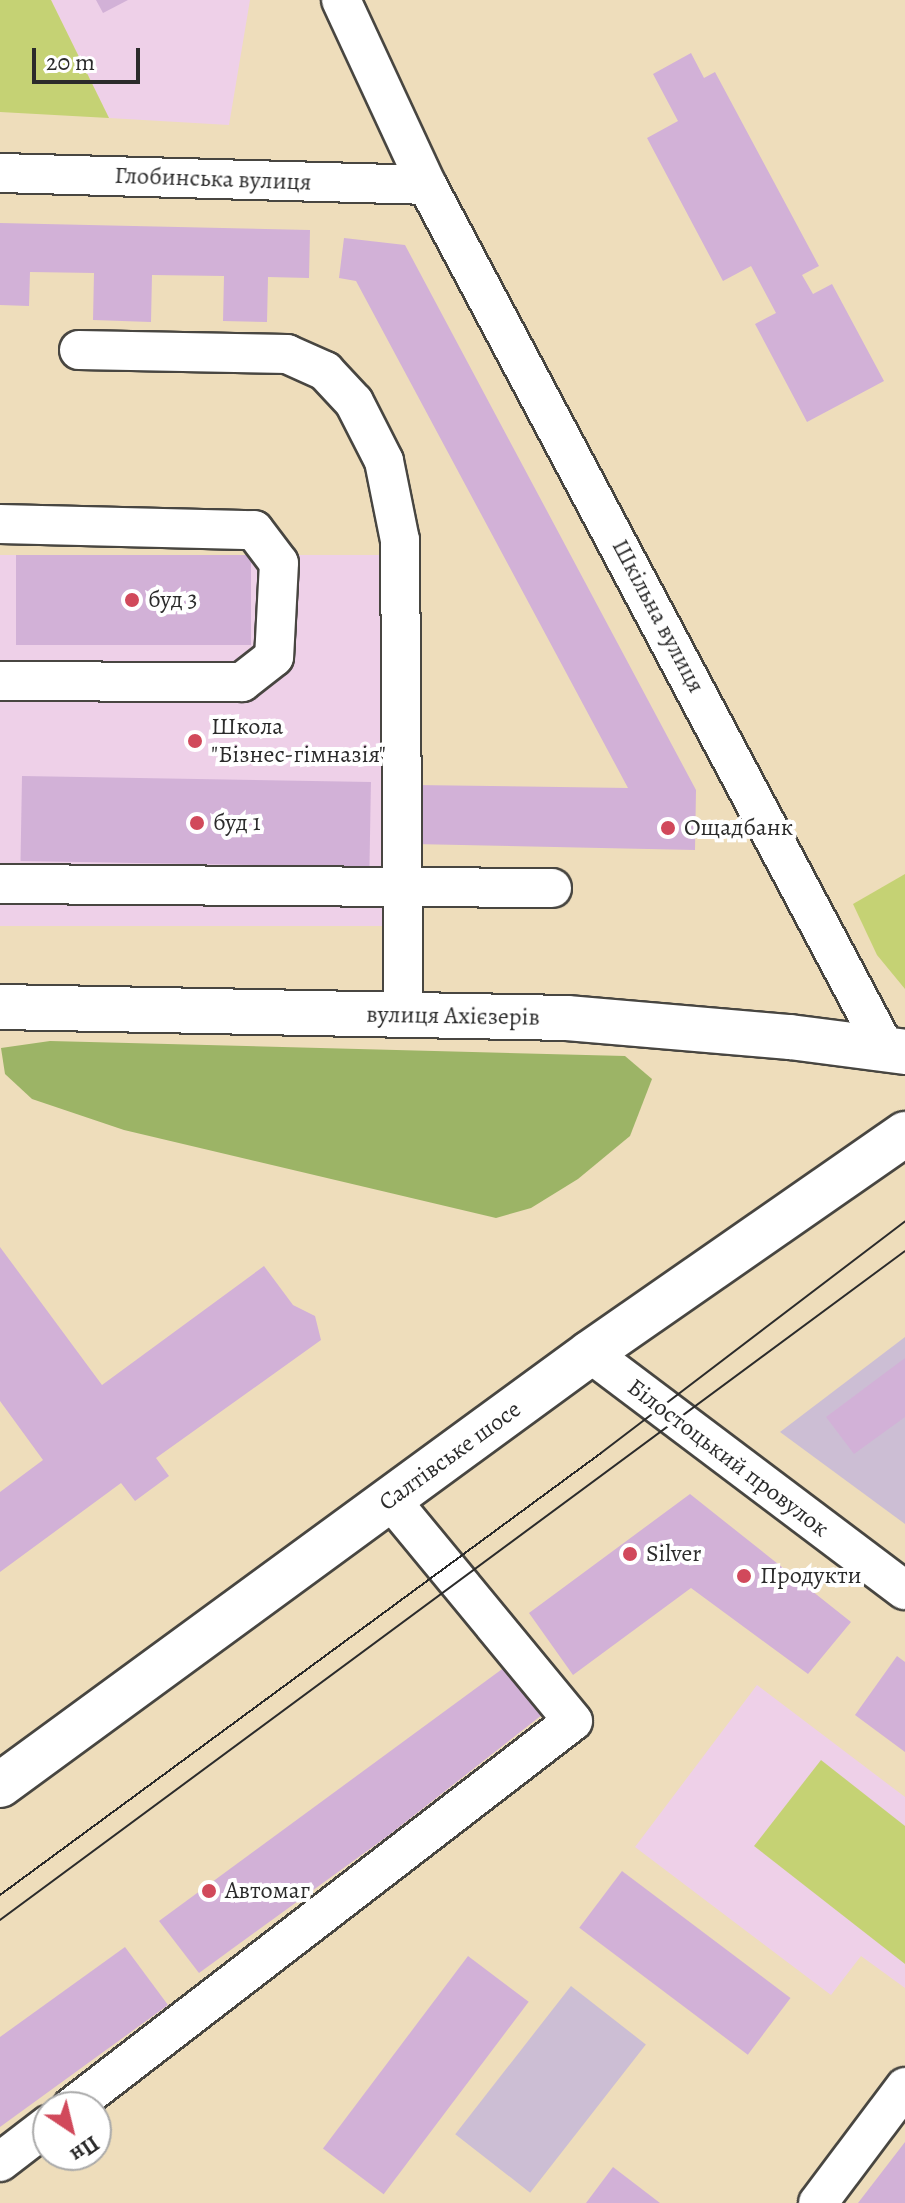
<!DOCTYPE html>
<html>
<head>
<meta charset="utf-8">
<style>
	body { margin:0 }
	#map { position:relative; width:905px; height:2203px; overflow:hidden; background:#edb; font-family:Alegreya,serif }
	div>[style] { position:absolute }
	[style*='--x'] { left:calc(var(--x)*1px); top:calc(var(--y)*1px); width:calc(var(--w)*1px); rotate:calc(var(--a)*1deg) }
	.built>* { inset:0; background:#eed0e8; transform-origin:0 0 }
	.industrial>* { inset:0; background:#ccbed4; transform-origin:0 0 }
	.green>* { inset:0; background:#c5d274 }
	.forest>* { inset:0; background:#9cb466 }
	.building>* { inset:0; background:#d2b1d7; transform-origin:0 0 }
	.roads { filter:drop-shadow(2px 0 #484641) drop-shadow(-2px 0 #484641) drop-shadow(0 2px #484641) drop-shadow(0 -2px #484641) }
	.minor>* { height:38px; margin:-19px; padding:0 19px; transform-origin:19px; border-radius:19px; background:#fff }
	.major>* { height:44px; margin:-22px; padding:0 22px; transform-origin:22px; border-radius:22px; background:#fff }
	.tram>* { height:2px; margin:-1px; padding:0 1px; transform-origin:1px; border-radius:1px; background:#2b2b2b }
	.dots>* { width:22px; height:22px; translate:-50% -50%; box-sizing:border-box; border:4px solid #fff; border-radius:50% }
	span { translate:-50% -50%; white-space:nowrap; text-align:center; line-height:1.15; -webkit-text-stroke:8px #fff; paint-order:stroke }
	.street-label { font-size:24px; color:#2b2b2b }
	.poi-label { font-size:24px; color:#2b2b2b }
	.left { translate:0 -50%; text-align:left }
	.north { position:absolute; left:32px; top:2091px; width:80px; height:80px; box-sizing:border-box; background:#fff; border:2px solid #aaa; border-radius:50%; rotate:145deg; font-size:22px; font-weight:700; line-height:32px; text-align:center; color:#2b2b2b }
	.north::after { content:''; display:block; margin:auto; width:28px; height:36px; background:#d1495b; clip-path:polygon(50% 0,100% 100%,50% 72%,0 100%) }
	.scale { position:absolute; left:32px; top:48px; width:108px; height:36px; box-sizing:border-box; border:4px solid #2b2b2b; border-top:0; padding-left:10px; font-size:24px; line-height:28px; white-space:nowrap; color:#2b2b2b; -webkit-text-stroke:6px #fff; paint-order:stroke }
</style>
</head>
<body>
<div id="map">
	<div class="built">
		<div style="clip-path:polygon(51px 0,250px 0,229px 125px,109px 118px)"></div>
		<div style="left:0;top:555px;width:390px;height:371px"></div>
		<div style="clip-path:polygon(757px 1685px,905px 1797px,905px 1988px,861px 1956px,831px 1995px,635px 1847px)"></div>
	</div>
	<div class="industrial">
		<div style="clip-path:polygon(905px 1337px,905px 1524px,780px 1432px)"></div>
		<div style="left:571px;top:1986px;width:95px;height:188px;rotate:38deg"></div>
	</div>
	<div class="green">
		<div style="clip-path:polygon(0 0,51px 0,109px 118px,0 112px)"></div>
		<div style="clip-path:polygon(905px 874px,905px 989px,877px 955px,853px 904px)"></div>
		<div style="clip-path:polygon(821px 1760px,905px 1826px,905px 1964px,754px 1846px)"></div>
	</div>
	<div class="forest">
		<div style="clip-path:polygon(50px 1041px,625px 1056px,652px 1079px,630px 1136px,578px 1179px,531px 1208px,496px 1218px,124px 1130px,32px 1099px,5px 1074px,1px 1048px)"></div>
	</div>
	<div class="building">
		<div style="clip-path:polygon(96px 0,128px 0,103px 13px)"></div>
		<div style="clip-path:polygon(691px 53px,704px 78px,715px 72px,819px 266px,802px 275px,813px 294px,832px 284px,884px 381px,807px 422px,755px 324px,776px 313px,751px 266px,723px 281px,647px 138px,678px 121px,653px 74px)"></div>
		<div style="clip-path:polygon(0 223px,310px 230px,309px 278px,268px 277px,267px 322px,223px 321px,224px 276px,152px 275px,151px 322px,93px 320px,94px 273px,30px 272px,29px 306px,0 305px)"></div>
		<div style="clip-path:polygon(344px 238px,405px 245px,696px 790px,695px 850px,413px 844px,415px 785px,628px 788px,356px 281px,339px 278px)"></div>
		<div style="left:16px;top:555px;width:235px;height:90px"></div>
		<div style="left:22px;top:776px;width:349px;height:85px;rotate:1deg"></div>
		<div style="clip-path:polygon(0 1247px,102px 1385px,264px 1266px,293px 1305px,315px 1316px,321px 1340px,156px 1458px,169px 1476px,135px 1501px,121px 1483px,0 1572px,0 1492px,43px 1460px,0 1401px)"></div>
		<div style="clip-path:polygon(905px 1358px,905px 1417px,854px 1454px,826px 1417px)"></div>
		<div style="clip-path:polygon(690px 1494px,851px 1622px,808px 1674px,691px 1588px,573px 1675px,529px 1613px)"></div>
		<div style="clip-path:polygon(897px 1656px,905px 1662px,905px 1752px,855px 1715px)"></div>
		<div style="clip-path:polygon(509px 1664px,547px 1711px,389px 1835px,199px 1973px,159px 1921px)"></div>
		<div style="left:622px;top:1871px;width:211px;height:71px;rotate:37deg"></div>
		<div style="clip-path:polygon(125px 1947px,168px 2005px,0 2127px,0 2037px)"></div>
		<div style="left:468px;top:1956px;width:76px;height:241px;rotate:37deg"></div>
		<div style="clip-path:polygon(905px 2142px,905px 2203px,858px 2203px)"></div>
		<div style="clip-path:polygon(613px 2167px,660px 2203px,586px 2203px)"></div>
	</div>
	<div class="roads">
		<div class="minor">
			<div style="--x:341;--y:0;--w:204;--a:65.1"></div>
			<div style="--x:427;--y:185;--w:979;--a:62.05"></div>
			<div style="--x:0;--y:173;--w:427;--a:1.6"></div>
			<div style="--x:79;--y:350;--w:208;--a:1.1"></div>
			<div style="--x:287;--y:354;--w:42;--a:24.1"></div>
			<div style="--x:325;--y:371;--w:42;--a:46.9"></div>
			<div style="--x:354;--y:402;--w:66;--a:63"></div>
			<div style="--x:384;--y:461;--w:81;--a:78.6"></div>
			<div style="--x:400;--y:540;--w:476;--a:89.6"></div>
			<div style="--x:0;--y:524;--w:254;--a:1.4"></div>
			<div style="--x:254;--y:530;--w:41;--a:52.9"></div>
			<div style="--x:279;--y:563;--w:94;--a:93"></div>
			<div style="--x:274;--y:657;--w:41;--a:142"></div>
			<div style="--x:242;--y:682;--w:242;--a:-179.8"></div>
			<div style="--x:0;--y:884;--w:552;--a:0.42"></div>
			<div style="--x:590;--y:1353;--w:394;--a:37"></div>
			<div style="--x:72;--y:2107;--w:632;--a:-37.61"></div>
			<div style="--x:573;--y:1721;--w:286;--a:-129.5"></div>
			<div style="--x:0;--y:2162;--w:61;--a:-37.6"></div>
			<div style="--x:818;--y:2203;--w:145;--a:-53.1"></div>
		</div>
		<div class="major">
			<div style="--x:0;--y:1007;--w:567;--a:1.11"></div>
			<div style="--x:567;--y:1018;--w:224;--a:4.9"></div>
			<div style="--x:790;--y:1037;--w:116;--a:7.4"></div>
			<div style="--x:0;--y:1785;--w:731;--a:-36.21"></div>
			<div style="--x:590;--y:1353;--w:384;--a:-34.8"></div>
		</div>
	</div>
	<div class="tram">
		<div style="--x:0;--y:1895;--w:746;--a:-36.33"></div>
		<div style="--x:601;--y:1453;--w:382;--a:-37.3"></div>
		<div style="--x:0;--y:1920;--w:1125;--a:-36.47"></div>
	</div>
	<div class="dots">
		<div style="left:132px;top:600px;background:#d1495b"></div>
		<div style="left:195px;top:741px;background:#d1495b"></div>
		<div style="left:197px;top:823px;background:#d1495b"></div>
		<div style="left:668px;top:828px;background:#d1495b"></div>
		<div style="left:630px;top:1554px;background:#d1495b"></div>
		<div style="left:744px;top:1576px;background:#d1495b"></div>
		<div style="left:209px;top:1891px;background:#d1495b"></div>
	</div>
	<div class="street-label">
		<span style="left:213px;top:179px;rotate:2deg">Глобинська вулиця</span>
		<span style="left:658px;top:616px;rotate:62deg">Шкільна вулиця</span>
		<span style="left:453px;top:1016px;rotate:1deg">вулиця Ахієзерів</span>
		<span style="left:450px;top:1456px;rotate:-36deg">Салтівське шосе</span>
		<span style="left:728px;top:1458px;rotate:37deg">Білостоцький провулок</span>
	</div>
	<div class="poi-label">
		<span class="left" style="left:148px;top:600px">буд 3</span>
		<span class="left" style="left:211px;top:741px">Школа<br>"Бізнес-гімназія"</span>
		<span class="left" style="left:213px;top:823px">буд 1</span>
		<span class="left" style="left:684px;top:828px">Ощадбанк</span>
		<span class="left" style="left:646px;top:1554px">Silver</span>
		<span class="left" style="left:760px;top:1576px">Продукти</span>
		<span class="left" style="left:225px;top:1891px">Автомаг</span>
	</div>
	<div class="north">Пн</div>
	<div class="scale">20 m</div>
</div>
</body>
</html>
